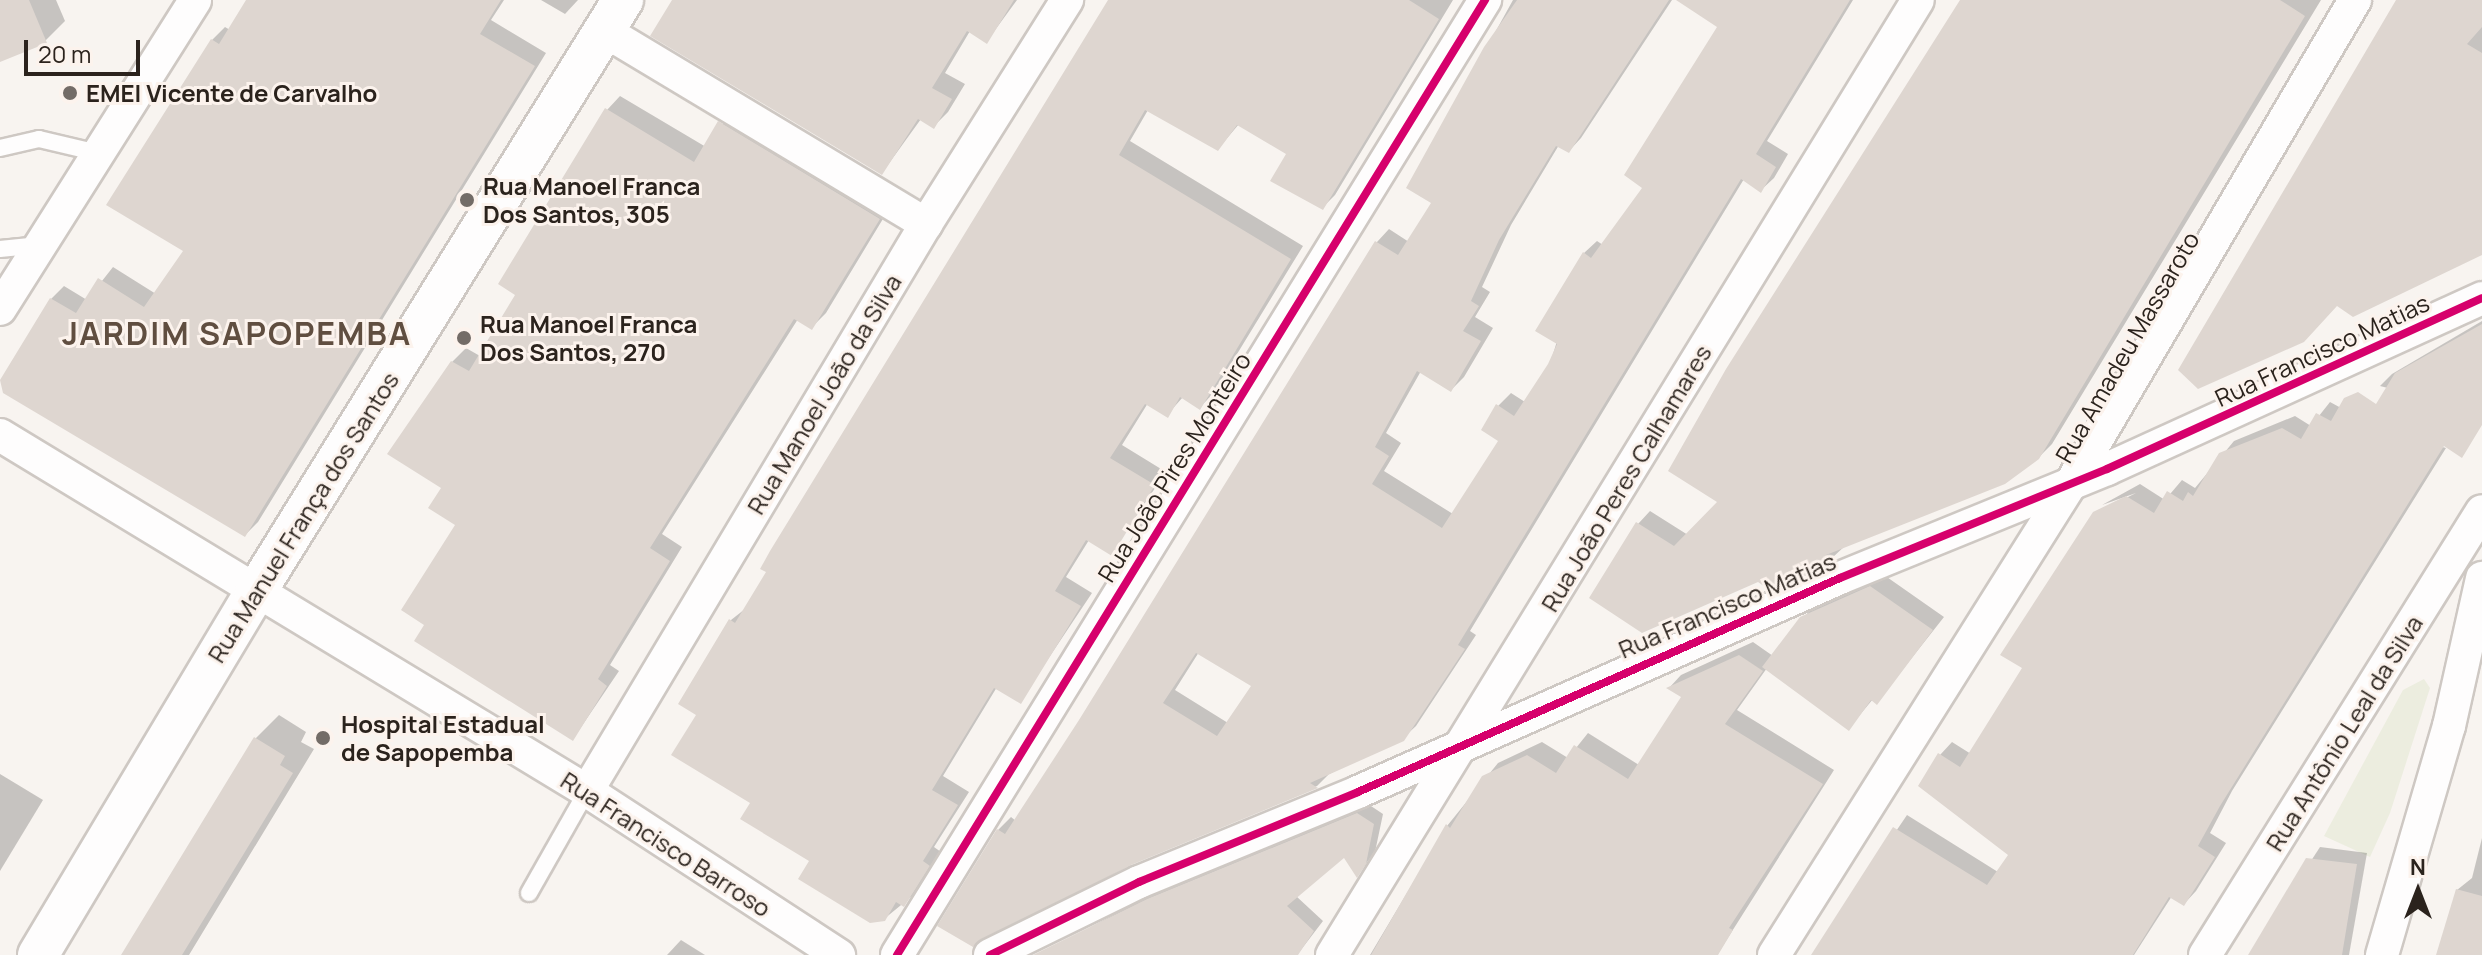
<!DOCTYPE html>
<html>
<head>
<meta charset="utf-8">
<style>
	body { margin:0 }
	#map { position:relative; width:2482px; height:955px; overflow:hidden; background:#f8f4f0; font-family:Manrope,sans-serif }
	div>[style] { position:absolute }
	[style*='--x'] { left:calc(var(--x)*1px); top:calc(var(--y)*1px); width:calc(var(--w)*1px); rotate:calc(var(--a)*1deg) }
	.green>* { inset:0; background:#eceddf }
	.shadow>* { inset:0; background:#0003 }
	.building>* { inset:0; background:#ded6d0 }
	.roads { filter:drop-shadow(2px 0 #cec8c3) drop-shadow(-2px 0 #cec8c3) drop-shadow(0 2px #cec8c3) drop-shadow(0 -2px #cec8c3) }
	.service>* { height:16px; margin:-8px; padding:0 8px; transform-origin:8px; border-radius:8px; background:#fefdfd }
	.minor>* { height:32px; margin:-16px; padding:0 16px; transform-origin:16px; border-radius:16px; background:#fefdfd }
	.tertiary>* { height:40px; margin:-20px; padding:0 20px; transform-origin:20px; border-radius:20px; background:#fefdfd }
	.cycleway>* { height:8px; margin:-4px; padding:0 4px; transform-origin:4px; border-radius:4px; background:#d6006c }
	.dots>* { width:22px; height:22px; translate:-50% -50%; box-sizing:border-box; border:4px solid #fcf3ed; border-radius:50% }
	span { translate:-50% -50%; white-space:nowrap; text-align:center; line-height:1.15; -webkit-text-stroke:6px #fcf3ed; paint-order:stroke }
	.poi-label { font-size:24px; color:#2b231d; font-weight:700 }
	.left { translate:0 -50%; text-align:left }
	.street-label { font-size:24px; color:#2b231d }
	.district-label { font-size:32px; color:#604e40; font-weight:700; letter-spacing:2px }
	.north { position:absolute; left:2378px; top:851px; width:80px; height:80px; -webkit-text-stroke:6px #fcf3ed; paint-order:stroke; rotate:0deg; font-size:22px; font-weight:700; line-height:32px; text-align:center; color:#2b231d }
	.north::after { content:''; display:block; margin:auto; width:28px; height:36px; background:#2b231d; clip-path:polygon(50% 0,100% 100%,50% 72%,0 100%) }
	.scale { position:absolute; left:24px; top:40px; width:116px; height:36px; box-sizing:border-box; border:4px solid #2b231d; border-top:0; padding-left:10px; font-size:24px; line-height:28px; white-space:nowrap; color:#2b231d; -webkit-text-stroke:6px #fcf3ed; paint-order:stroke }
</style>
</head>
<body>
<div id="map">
	<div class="green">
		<div style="clip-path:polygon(2424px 679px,2430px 688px,2390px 813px,2370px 857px,2324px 836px,2403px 690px)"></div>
	</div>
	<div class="shadow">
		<div style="clip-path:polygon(0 0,56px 0,65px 21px,45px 41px,0 60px)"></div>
		<div style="clip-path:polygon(248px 0,504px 0,491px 20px,546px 53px,258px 522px,245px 535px,51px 299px,64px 286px,87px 300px,113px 267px,156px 294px,186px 250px,212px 40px,225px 27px,230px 30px)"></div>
		<div style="clip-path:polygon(541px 0,578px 0,565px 14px)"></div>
		<div style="clip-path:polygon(674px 0,1017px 0,987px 41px,970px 31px,945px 73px,965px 84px,948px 112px,934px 126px,921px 119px,882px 173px)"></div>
		<div style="clip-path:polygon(1110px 0,1453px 0,1335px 195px,1322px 208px,1289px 153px,1239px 124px,1218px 149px,1148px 110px,1130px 141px,1303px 246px,1212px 395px,1199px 408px,1183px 397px,1167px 415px,1148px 403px,1122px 445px,1166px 472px,1111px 553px,1089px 540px,1066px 577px,1092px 593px,1020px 701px,997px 687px,943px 776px,969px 792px,934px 847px,941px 852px,917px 892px,884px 919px,811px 861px,753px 802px,698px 714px,731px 620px,745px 609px)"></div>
		<div style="clip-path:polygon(evenodd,1513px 0,1672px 0,1581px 138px,1569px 151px,1559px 145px,1511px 225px,1482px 287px,1490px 292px,1475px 317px,1493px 328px,1464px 377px,1451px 390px,1421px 371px,1386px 433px,1401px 443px,1384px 471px,1453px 514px,1501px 441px,1498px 406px,1511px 393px,1525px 402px,1550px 364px,1584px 253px,1597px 241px,1603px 245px,1645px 187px,1720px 26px,1680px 0,1853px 0,1767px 141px,1788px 154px,1774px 178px,1761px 190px,1744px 179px,1470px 631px,1476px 635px,1416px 726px,1402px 739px,1329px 774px,1317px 786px,954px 933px,998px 830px,1011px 817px,1016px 821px,1081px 721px,1377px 242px,1389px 229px,1409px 242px,1434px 202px,1409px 188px,1513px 0,1199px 652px,1254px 686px,1228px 723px,1175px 690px,1199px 652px)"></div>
		<div style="clip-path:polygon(1962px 0,2321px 0,2052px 444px,2038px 458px,1846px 545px,1832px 558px,1768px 587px,1758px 580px,1642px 631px,1638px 524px,1650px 511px,1688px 535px,1720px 502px,1711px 396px)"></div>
		<div style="clip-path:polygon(2400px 0,2482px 0,2482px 252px)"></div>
		<div style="clip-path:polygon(620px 96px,706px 147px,734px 109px,892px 204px,826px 313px,812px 327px,798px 319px,662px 534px,682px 547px,610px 665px,619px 671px,573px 739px,427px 624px,458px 524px,444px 487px,452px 362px,466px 348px,480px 356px,518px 294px,607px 110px)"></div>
		<div style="clip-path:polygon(2482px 321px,2482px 412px,2380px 386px,2392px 374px)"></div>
		<div style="clip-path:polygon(2330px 402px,2354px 415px,2353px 422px,2446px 448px,2232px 791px,2210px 833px,2226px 843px,2196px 891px,2184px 904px,2172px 896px,2134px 955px,1812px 955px,1907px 815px,1998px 872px,2010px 855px,1940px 755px,1952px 742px,1971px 754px,2025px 668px,2098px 512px,2136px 493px,2102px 505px,2140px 484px,2165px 500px,2182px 480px,2195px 488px,2234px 441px,2295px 416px,2311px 426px)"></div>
		<div style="clip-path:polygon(1884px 575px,1944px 617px,1877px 702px,1873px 699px,1849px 728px,1767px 668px,1737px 710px,1834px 770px,1717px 955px,1370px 955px,1447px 826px,1498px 763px,1542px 742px,1568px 758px,1588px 733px,1639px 765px,1684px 696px,1669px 688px,1681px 675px,1753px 642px,1773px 656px,1815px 604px)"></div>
		<div style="clip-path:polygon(279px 715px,306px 732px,301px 742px,314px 749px,189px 955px,124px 955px,256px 738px)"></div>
		<div style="clip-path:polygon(0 774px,43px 800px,0 871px)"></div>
		<div style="clip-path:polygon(1368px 804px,1383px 814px,1375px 852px,1357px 875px,1344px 856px,1296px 896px,1323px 921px,1297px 955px,1040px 955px,1159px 890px)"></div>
		<div style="clip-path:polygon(2482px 838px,2482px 948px,2457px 890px,2472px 878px)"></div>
		<div style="clip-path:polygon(2320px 847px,2367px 853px,2349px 955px,2250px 955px)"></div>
		<div style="clip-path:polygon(681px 940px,705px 955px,667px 955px)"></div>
	</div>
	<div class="building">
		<div style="clip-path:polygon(0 0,29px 0,47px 43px,0 62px)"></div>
		<div style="clip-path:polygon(246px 0,501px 0,480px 34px,535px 66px,245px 537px,3px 393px,0 380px,50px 298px,76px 313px,98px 278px,144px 307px,183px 251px,106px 205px,211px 39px,219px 44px)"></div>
		<div style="clip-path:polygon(672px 0,1014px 0,987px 44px,967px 31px,932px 88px,952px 99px,934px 129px,918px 119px,882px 175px,650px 36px)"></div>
		<div style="clip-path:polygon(1108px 0,1409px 0,1439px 19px,1323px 210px,1270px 181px,1286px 154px,1237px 125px,1218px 151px,1145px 110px,1119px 155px,1291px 259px,1200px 410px,1180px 397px,1168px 418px,1145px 404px,1110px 458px,1155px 485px,1112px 556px,1086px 540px,1055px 591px,1081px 606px,1021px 704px,994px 688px,932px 790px,958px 805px,923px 861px,930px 866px,904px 907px,896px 902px,885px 921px,870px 923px,798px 879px,809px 861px,740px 819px,750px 803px,671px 755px,696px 715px,678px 704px,729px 619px,735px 623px,766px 572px,760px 569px,770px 551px)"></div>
		<div style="clip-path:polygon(evenodd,1517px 0,1669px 0,1569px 153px,1556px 146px,1499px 240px,1471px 301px,1479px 306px,1463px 331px,1481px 341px,1451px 392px,1417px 371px,1375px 447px,1389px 456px,1372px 484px,1442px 528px,1498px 441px,1481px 430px,1496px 404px,1514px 416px,1548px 364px,1557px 344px,1535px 331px,1583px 252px,1591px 258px,1642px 188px,1624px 175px,1717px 27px,1676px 0,1850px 0,1756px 154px,1776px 167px,1761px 193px,1741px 179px,1458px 645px,1465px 649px,1404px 741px,1310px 783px,1318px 788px,1131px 865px,973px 947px,937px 926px,997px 829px,1005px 834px,1079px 720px,1375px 241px,1398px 255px,1431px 203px,1406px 188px,1484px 47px,1517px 0,1196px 653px,1251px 686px,1217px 736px,1163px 703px,1196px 653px)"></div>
		<div style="clip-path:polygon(1960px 0,2280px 0,2305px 16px,2039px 459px,2005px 484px,1826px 555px,1833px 560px,1768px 589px,1758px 582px,1642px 633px,1589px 598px,1636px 522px,1674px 546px,1717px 502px,1668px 471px,1726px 369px)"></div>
		<div style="clip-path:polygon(2396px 0,2482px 0,2482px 27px,2467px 44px,2482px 53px,2482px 255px,2353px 317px,2337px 306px,2304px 342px,2198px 389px,2178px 370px)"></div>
		<div style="clip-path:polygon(605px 108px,694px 162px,718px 121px,880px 219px,812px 330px,794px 319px,650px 548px,670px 561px,598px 679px,607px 686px,573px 741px,414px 641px,424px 625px,401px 610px,455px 525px,428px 508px,441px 488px,387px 454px,451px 361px,469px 371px,515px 295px,498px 284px)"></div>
		<div style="clip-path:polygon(2482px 324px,2482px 425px,2462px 458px,2444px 446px,2220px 806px,2198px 846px,2215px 857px,2184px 906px,2169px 897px,2133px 955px,1811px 955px,1893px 827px,1987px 885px,2008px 855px,1918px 786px,1938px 753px,1960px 767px,2022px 668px,2000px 655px,2093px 512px,2126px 496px,2154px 513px,2167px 491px,2183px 501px,2188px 492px,2193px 496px,2219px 453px,2282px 428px,2301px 439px,2316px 413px,2331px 421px,2344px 398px,2358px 392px,2376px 404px,2395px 373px)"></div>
		<div style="clip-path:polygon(1870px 586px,1933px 630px,1877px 705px,1871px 700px,1849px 731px,1762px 667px,1800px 617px)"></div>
		<div style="clip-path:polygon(1739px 655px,1763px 671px,1725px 724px,1823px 784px,1729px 928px,1733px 930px,1718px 955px,1371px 955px,1446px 824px,1450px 828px,1482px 776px,1527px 755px,1556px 773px,1574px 745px,1628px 779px,1681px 697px,1666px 688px)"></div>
		<div style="clip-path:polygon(254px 737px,285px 756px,280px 765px,293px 773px,182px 955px,121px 955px)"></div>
		<div style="clip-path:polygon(1357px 813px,1374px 824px,1366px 864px,1357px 878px,1344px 858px,1287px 906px,1314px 931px,1298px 955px,1033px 955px,1147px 899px)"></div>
		<div style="clip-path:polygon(2306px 858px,2357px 864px,2342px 955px,2248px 955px)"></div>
		<div style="clip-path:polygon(2456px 889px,2482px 896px,2482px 955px,2436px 955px)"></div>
	</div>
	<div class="roads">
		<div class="service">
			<div style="--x:0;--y:148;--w:40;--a:-13"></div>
			<div style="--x:39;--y:139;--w:61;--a:13.3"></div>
			<div style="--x:0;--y:249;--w:40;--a:-5.7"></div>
			<div style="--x:529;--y:893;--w:117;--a:-60.4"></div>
		</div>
		<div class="minor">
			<div style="--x:603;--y:30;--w:377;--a:31"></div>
			<div style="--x:0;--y:309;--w:365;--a:-57.7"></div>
			<div style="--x:0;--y:435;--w:687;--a:31.24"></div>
			<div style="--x:587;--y:791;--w:301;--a:33.1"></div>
			<div style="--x:587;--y:791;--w:661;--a:-59.13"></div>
			<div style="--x:926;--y:224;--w:265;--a:-57.8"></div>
			<div style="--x:897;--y:955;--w:1122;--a:-58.38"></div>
			<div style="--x:990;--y:955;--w:166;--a:-26.1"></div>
			<div style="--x:1139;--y:882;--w:237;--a:-22.3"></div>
			<div style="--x:1358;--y:792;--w:527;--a:-23.94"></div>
			<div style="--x:1840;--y:578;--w:288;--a:-22.2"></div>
			<div style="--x:2107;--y:469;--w:412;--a:-24.5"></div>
			<div style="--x:1332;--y:955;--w:1120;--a:-58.47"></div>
			<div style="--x:1774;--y:955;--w:555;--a:-57.8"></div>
			<div style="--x:2070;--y:485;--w:563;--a:-59.56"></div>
			<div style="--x:2205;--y:955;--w:523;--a:-58.04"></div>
			<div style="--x:2382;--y:955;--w:239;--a:-73.7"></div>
			<div style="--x:2449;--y:726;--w:152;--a:-77.4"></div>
		</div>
		<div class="tertiary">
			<div style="--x:38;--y:955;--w:422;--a:-59.1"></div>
			<div style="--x:255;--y:593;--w:698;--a:-58.18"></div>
		</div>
	</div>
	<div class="cycleway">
		<div style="--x:897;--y:955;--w:1122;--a:-58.38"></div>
		<div style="--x:990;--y:955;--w:166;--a:-26.1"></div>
		<div style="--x:1139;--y:882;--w:237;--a:-22.3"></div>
		<div style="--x:1358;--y:792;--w:527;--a:-23.94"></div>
		<div style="--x:1840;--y:578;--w:288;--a:-22.2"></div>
		<div style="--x:2107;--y:469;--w:412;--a:-24.5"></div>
	</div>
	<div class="dots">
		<div style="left:70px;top:93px;background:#736c67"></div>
		<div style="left:467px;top:200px;background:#736c67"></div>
		<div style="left:464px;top:338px;background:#736c67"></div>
		<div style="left:323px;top:738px;background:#736c67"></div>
	</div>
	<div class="poi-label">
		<span class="left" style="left:86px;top:93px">EMEI Vicente de Carvalho</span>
		<span class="left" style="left:483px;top:200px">Rua Manoel Franca<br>Dos Santos, 305</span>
		<span class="left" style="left:480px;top:338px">Rua Manoel Franca<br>Dos Santos, 270</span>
		<span class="left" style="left:341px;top:738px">Hospital Estadual<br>de Sapopemba</span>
	</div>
	<div class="street-label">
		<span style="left:2127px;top:347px;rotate:-60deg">Rua Amadeu Massaroto</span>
		<span style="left:2322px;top:350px;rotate:-25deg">Rua Francisco Matias</span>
		<span style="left:824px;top:394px;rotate:-59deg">Rua Manoel João da Silva</span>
		<span style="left:1174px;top:467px;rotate:-58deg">Rua João Pires Monteiro</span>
		<span style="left:1626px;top:478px;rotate:-59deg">Rua João Peres Calhamares</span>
		<span style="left:303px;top:517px;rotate:-58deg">Rua Manuel França dos Santos</span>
		<span style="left:1727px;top:605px;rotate:-23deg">Rua Francisco Matias</span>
		<span style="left:2344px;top:733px;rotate:-58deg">Rua Antônio Leal da Silva</span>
		<span style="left:666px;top:844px;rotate:33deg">Rua Francisco Barroso</span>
	</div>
	<div class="district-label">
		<span style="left:237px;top:333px">JARDIM SAPOPEMBA</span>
	</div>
	<div class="north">N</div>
	<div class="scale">20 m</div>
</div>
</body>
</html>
